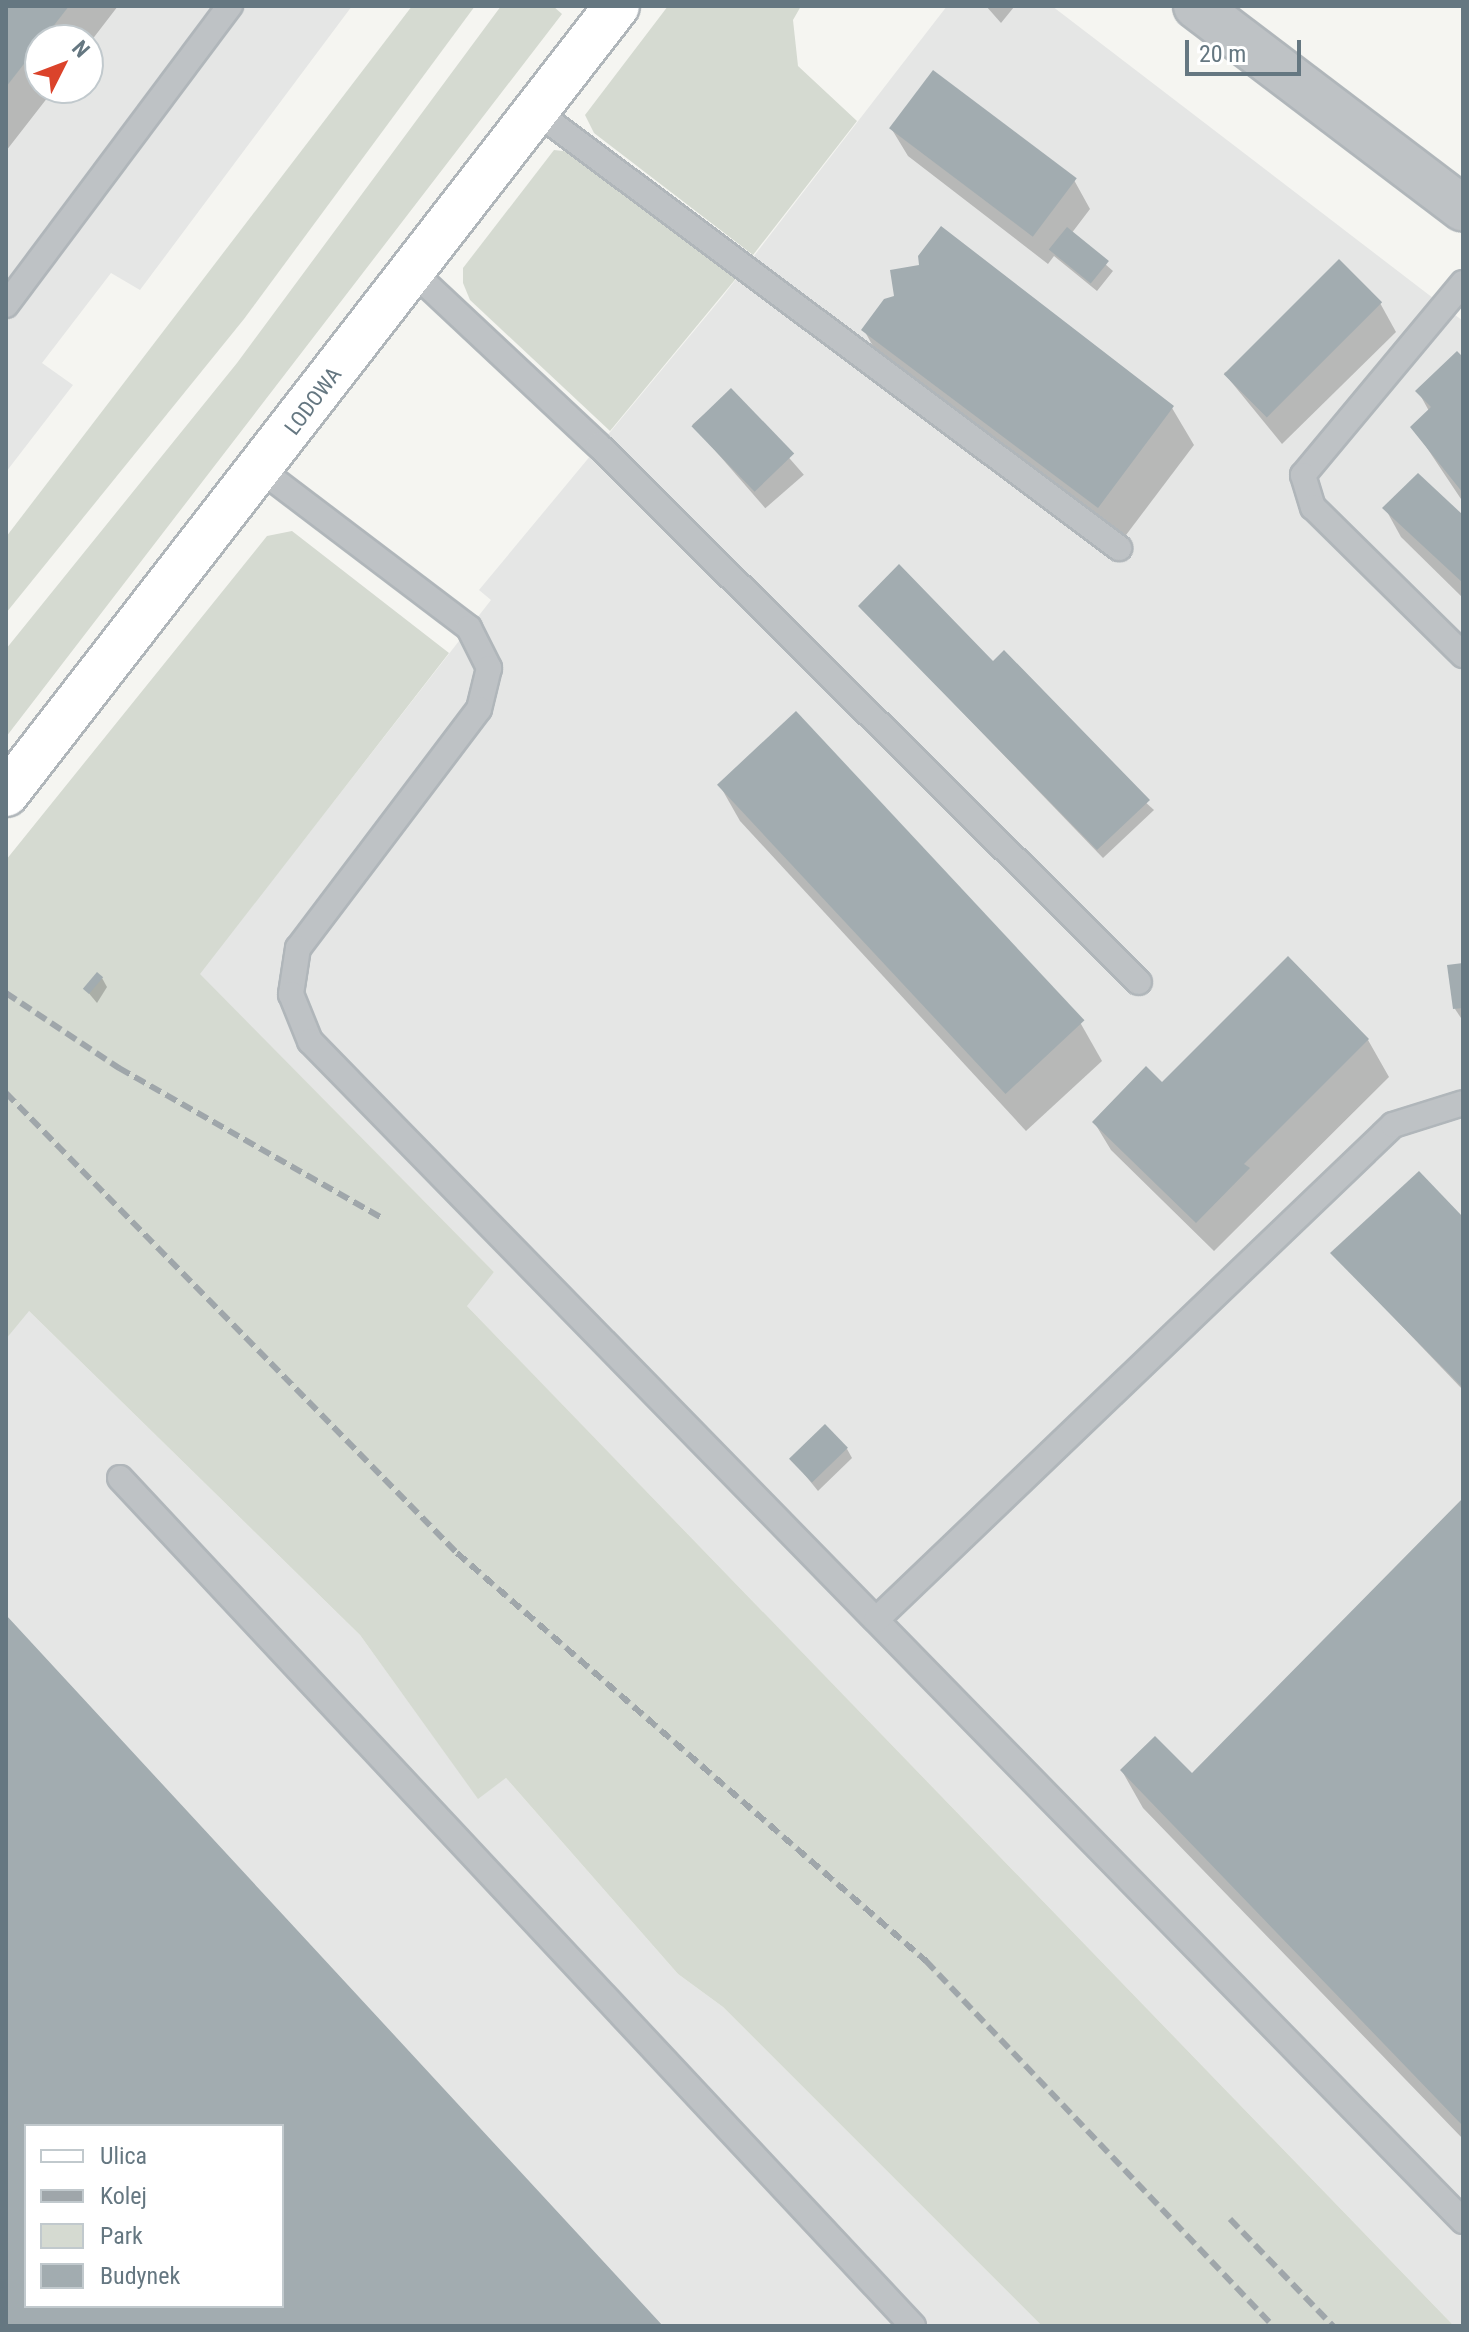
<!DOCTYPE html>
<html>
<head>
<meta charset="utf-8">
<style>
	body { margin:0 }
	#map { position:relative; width:1469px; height:2332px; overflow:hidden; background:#f5f5f1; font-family:"Roboto Condensed",sans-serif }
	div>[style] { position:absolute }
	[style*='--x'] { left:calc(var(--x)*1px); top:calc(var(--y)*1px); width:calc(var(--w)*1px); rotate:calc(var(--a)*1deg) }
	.built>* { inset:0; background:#e5e6e5 }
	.green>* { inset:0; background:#d5dad1 }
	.shadow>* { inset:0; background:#0003; transform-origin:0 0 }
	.building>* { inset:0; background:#a2acb0; transform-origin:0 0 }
	.roads { filter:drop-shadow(2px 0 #b0b6ba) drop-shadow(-2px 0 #b0b6ba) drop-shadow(0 2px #b0b6ba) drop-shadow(0 -2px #b0b6ba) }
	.lane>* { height:24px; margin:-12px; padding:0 12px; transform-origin:12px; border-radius:12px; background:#bec2c5 }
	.street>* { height:44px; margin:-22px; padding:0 22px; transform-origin:22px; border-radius:22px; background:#bec2c5 }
	.secondary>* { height:44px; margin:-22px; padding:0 22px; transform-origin:22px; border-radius:22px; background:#fff }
	.rail>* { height:6px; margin-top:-3px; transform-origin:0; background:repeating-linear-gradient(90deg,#9fa6aa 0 12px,transparent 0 18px) }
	span { translate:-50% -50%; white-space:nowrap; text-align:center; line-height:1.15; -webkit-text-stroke:8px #fff; paint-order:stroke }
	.street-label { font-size:22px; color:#657781 }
	.frame { position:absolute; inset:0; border:8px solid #657781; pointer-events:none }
	.legend { position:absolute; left:24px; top:2124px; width:260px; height:184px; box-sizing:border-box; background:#fff; border:2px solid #c1c9cd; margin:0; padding:10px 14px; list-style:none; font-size:24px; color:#657781 }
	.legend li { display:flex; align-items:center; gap:16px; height:40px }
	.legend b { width:40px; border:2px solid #c1c9cd }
	.north { position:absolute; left:24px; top:24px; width:80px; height:80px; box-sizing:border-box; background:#fff; border:2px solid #c1c9cd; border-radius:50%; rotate:48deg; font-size:22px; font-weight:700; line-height:32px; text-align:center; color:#657781 }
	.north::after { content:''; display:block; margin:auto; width:28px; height:36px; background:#db432b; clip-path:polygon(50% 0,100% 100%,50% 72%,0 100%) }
	.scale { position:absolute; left:1185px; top:40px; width:116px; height:36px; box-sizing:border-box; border:4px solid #657781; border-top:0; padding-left:10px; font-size:24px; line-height:28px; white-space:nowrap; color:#657781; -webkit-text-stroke:6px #fff; paint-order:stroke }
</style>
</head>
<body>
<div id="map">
	<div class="built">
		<div style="clip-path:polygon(evenodd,6px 6px,352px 6px,140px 290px,111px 273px,42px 363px,73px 385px,6px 472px,6px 6px,40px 40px,88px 40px,88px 88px,40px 88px,40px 40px)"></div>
		<div style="clip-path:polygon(947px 6px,1052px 6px,1463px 321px,1463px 2326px,1454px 2326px,466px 1305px,494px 1272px,199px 974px,491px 600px,479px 590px,723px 296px)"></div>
		<div style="clip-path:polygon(evenodd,28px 1310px,360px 1635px,478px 1798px,506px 1778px,678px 1974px,723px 2007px,1042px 2326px,6px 2326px,6px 1339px,28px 1310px,26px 2126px,282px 2126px,282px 2306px,26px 2306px,26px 2126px)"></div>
	</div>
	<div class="green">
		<div style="clip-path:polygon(412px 6px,475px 6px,244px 319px,6px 613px,6px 537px)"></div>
		<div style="clip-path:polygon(501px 6px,553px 6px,562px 14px,6px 737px,6px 649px,237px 363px)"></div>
		<div style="clip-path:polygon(668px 6px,801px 6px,793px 20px,798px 66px,857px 121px,753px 255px,594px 133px,585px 115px)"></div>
		<div style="clip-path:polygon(554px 150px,572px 152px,738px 276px,610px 431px,470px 300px,463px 283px,463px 268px)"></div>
		<div style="clip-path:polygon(292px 531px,449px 653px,200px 974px,494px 1272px,467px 1306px,1454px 2326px,1042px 2326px,723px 2007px,678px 1974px,506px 1778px,478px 1799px,360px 1635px,29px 1311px,6px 1339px,6px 860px,267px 536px)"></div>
	</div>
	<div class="shadow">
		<div style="clip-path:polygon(6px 6px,118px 6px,88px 45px,40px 40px,40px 88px,55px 88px,6px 151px)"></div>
		<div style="clip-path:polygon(986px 6px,1013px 6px,1014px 7px,1001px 23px)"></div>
		<div style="clip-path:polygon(891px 128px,1074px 180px,1090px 209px,1071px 234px,1113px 271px,1097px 291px,1054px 256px,1048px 264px,908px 156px)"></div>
		<div style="clip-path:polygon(897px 298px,1172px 408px,1194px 445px,1120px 543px,885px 368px,864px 330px)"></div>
		<div style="clip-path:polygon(1380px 303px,1396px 332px,1282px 444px,1224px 373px)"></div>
		<div style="clip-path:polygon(1463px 360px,1463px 502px,1413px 427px,1429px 411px,1418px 391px)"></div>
		<div style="left:731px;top:391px;width:111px;height:51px;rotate:49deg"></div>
		<div style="clip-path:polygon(1385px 508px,1463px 517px,1463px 598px,1401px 537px)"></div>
		<div style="clip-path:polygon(860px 606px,993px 664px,1154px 810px,1103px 858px)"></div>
		<div style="clip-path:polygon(796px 714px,1081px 1024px,1102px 1061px,1026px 1131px,740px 821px,719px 784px)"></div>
		<div style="clip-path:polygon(1288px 959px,1368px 1040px,1389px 1077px,1214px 1251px,1111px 1150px,1094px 1122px,1169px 1091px)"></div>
		<div style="clip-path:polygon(1463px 965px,1463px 1017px,1461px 1018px,1455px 1009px)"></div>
		<div style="clip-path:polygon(102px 978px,107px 987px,97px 1003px,87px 991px)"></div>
		<div style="clip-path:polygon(1463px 1220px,1463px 1390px,1333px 1254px)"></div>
		<div style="clip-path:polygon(847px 1449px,852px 1458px,818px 1491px,792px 1459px)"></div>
		<div style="clip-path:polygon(1463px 1501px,1463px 2139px,1143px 1808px,1122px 1771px,1192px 1776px)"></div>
	</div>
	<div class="building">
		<div style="clip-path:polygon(6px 6px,69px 6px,6px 87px)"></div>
		<div style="left:933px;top:70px;width:180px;height:73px;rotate:37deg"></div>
		<div style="clip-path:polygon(941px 226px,1174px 406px,1098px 508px,861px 330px,884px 299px,894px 296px,890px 270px,919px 265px,918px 256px)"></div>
		<div style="left:1067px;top:227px;width:54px;height:29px;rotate:39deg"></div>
		<div style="left:1339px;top:259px;width:61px;height:163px;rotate:45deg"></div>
		<div style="clip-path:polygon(1457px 351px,1463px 357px,1463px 493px,1410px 427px,1431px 407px,1415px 391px)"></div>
		<div style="left:731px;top:388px;width:91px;height:55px;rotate:46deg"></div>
		<div style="clip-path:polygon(1418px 473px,1463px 515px,1463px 583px,1382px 508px)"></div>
		<div style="clip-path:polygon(899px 564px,993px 661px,1004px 650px,1150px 800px,1097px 850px,858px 606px)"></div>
		<div style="left:796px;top:711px;width:423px;height:108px;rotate:47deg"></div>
		<div style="clip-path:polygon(1288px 956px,1369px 1039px,1244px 1164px,1250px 1168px,1196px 1223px,1092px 1122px,1146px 1066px,1162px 1082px)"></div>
		<div style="clip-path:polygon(1463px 963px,1463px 1008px,1453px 1009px,1447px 965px)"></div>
		<div style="left:97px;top:972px;width:8px;height:22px;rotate:40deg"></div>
		<div style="clip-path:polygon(1419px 1171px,1463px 1217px,1463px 1388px,1330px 1253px)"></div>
		<div style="left:825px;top:1424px;width:33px;height:50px;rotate:46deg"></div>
		<div style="clip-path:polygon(1463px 1498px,1463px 2126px,1120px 1770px,1155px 1736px,1192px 1773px)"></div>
		<div style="clip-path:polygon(evenodd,6px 1615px,663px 2326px,6px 2326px,6px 1615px,26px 2126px,282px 2126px,282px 2306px,26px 2306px,26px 2126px)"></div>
	</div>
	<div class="roads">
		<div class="lane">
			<div style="--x:534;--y:110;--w:731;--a:36.82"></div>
			<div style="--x:411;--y:270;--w:256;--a:43.1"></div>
			<div style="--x:598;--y:445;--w:762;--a:44.79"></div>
			<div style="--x:1463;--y:283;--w:250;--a:129.8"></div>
			<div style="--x:1303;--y:475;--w:34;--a:73"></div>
			<div style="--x:1313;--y:507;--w:211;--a:44.6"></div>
			<div style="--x:6;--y:305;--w:374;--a:-53.2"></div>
			<div style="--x:261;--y:470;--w:261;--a:37.2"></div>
			<div style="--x:469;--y:628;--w:45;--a:63.4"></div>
			<div style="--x:489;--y:668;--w:42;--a:103.7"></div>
			<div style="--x:479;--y:709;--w:300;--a:127.1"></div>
			<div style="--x:298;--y:948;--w:47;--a:98.7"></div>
			<div style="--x:291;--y:994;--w:51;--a:68"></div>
			<div style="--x:310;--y:1041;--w:1650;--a:45.66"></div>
			<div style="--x:120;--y:1478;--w:1161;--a:46.92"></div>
			<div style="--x:876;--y:1620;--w:716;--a:-43.75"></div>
			<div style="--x:1393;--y:1125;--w:73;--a:-17.4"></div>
		</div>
		<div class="street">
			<div style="--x:1196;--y:6;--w:335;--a:37.2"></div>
		</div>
		<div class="secondary">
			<div style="--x:6;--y:794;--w:997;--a:-52.21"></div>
		</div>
	</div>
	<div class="rail">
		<div style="--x:6;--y:993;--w:136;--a:33.6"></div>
		<div style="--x:119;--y:1068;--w:301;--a:29.7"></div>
		<div style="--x:6;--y:1093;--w:644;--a:45.57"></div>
		<div style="--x:457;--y:1553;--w:622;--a:41.02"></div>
		<div style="--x:926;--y:1961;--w:504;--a:46.45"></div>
		<div style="--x:1230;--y:2219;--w:149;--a:46.1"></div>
	</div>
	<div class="street-label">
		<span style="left:313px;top:401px;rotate:-53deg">LODOWA</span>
	</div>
	<div class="frame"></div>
	<ul class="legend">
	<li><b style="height:10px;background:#fff"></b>Ulica</li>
	<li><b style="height:10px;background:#9fa6aa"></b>Kolej</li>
	<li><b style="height:22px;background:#d5dad1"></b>Park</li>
	<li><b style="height:22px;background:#a2acb0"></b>Budynek</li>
	</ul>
	<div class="north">N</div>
	<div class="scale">20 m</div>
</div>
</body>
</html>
